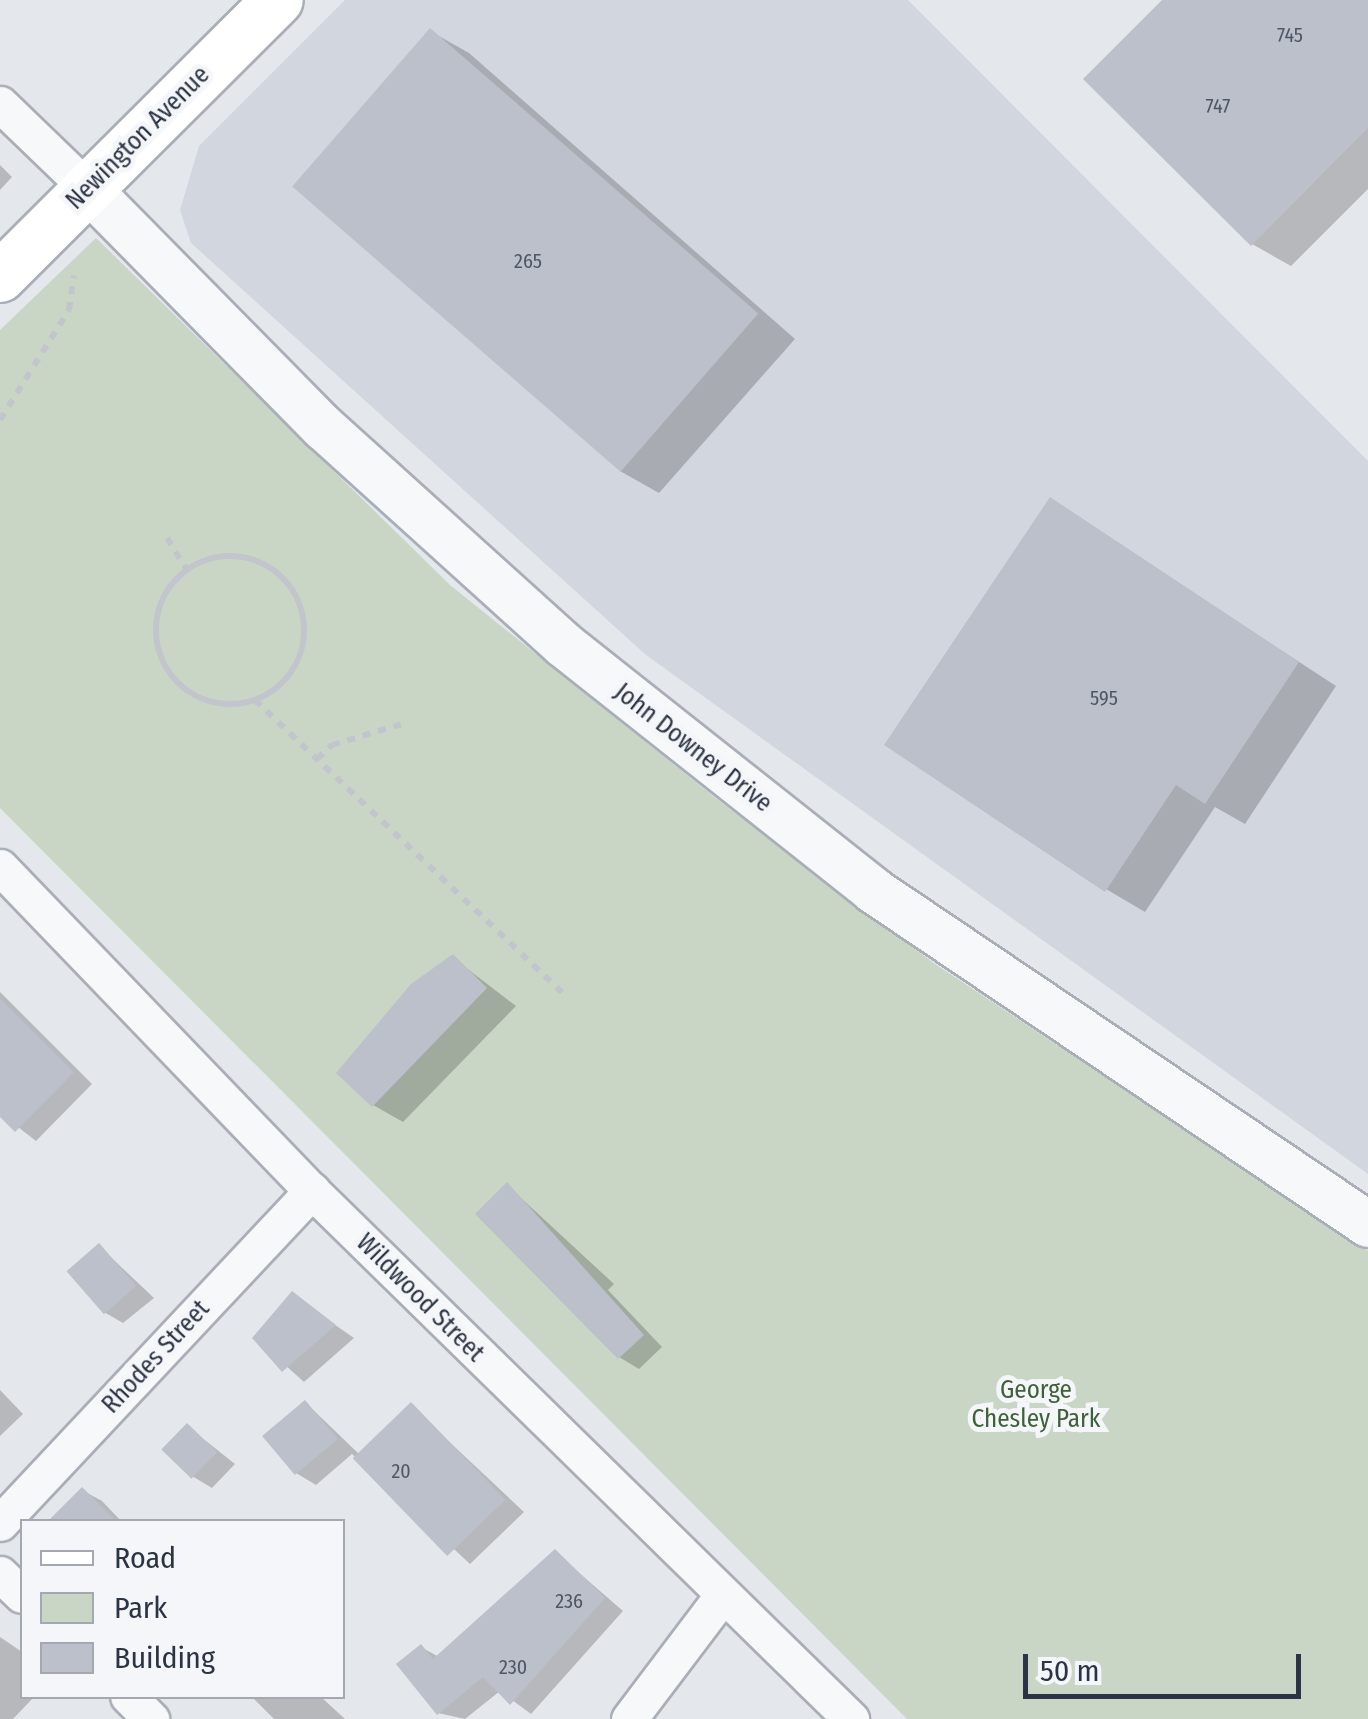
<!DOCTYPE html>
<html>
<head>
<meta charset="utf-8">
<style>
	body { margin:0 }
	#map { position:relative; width:1368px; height:1719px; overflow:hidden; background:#e4e7ec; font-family:"Fira Sans Condensed",sans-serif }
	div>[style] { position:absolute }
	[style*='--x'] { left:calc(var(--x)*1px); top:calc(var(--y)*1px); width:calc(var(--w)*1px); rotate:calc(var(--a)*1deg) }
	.built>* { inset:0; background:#d2d6de }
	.green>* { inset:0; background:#c9d6c5 }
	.shadow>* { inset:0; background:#0003 }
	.building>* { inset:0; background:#bbc0ca; transform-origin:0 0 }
	.path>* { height:6px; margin-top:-3px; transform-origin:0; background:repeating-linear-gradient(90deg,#c2c5cb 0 8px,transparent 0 16px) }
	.path>.ring { margin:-3px; padding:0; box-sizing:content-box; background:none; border:6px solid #c2c5cb; border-radius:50% }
	.roads { filter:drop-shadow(2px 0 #a9aeb7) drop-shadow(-2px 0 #a9aeb7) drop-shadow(0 2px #a9aeb7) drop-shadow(0 -2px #a9aeb7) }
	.minor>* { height:35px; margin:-17.5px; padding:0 17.5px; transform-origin:17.5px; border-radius:17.5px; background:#f7f8fa }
	.tertiary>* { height:45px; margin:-22.5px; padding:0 22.5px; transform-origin:22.5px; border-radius:22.5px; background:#f7f8fa }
	.secondary>* { height:50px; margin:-25px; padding:0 25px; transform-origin:25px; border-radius:25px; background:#fff }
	span { translate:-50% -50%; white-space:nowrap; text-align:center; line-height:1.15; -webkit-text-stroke:10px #f4f6f9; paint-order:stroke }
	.number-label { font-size:20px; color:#4f5766 }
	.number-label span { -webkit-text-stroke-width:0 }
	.street-label { font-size:25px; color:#2b3445 }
	.park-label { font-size:25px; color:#3f6138 }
	.legend { position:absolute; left:20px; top:1519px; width:325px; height:180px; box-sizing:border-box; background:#f4f6f9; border:2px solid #a4a8b1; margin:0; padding:12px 18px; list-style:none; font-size:30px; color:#2b3445 }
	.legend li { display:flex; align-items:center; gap:20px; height:50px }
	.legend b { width:50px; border:2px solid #a4a8b1 }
	.scale { position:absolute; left:1023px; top:1654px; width:278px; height:45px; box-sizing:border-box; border:5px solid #2b3445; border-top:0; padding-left:12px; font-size:30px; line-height:35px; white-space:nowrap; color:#2b3445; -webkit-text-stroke:8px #f4f6f9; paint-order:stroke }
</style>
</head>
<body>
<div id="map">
	<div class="built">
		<div style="clip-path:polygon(345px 0,908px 0,1368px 461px,1368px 1174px,646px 655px,191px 243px,180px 210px,199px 146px)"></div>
	</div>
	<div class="green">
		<div style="clip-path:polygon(96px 238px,450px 585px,718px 800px,935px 964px,1368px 1251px,1368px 1719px,907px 1719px,0 808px,0 330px)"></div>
	</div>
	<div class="shadow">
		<div style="clip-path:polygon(1165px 0,1368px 0,1368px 189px,1291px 266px,1252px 244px)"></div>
		<div style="clip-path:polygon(430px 31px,469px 53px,795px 339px,659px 493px,620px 471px)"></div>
		<div style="clip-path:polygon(0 165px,12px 177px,0 190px)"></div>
		<div style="clip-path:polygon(1051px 500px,1336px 686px,1245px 824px,1215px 807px,1145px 912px,1106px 889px)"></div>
		<div style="clip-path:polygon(452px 957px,516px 1006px,403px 1122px,373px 1105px,413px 986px)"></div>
		<div style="clip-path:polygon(0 992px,92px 1084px,36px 1141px,0 1113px)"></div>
		<div style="clip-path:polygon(507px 1185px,614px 1284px,608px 1290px,662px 1347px,639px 1369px,619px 1357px)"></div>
		<div style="clip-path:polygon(99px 1246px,154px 1298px,123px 1323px,104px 1312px)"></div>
		<div style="clip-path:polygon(292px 1295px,354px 1338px,304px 1382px,255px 1338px)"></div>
		<div style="clip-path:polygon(0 1390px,23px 1414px,0 1436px)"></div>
		<div style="clip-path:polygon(306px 1403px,359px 1454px,411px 1406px,524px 1512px,470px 1564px,352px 1454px,316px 1485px,296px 1473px,266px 1436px)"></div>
		<div style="clip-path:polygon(187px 1426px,235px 1464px,212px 1488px,192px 1476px)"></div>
		<div style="clip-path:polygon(82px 1490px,102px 1501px,122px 1522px,51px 1522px)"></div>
		<div style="clip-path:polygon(555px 1552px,623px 1611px,531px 1714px,500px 1691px,465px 1719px,438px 1713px,421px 1647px,439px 1657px)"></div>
		<div style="clip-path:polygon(0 1637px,22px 1652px,22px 1696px,35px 1696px,13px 1719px,0 1719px)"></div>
		<div style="clip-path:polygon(251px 1696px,320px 1696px,345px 1719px,274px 1719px)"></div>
	</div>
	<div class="building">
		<div style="clip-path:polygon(1162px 0,1368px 0,1368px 128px,1251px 246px,1083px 79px)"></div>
		<div style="left:430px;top:28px;width:435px;height:210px;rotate:41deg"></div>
		<div style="clip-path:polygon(1050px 497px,1299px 662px,1205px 804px,1176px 785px,1105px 892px,884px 745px)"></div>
		<div style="clip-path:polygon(453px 954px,487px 988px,372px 1107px,336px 1073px,411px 984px)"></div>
		<div style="clip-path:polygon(0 998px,74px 1072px,15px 1132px,0 1117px)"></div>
		<div style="clip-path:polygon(507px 1182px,644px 1335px,618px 1359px,475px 1214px)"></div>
		<div style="left:99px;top:1243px;width:57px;height:43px;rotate:49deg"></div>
		<div style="clip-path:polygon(292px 1291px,336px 1325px,282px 1372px,252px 1338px)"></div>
		<div style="left:305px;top:1400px;width:51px;height:56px;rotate:50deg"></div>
		<div style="left:411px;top:1402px;width:136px;height:81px;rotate:46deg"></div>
		<div style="left:187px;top:1423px;width:42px;height:37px;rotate:44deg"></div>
		<div style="clip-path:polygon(82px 1487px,117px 1522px,47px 1522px)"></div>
		<div style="clip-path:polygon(555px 1549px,605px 1598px,510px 1705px,483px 1677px,437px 1715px,396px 1664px,421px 1644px,433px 1659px)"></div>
	</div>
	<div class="path">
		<div style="--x:0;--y:420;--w:130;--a:-57.9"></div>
		<div style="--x:69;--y:310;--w:35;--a:-82"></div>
		<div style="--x:167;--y:538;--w:38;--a:58"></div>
		<div class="ring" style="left:156px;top:556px;width:142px;height:142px"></div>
		<div style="--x:255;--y:700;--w:427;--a:43.6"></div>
		<div style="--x:317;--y:759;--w:21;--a:-43"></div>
		<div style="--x:332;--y:745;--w:76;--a:-16.8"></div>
	</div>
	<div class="roads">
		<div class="minor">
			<div style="--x:0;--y:104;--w:121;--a:44"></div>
			<div style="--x:0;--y:867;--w:450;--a:46.1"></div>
			<div style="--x:312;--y:1191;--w:755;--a:44.41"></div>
			<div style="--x:0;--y:1523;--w:456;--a:-46.8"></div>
			<div style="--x:0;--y:1574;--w:30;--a:44"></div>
			<div style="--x:128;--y:1696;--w:33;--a:45"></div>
			<div style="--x:629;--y:1719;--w:154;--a:-52.9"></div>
		</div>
		<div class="tertiary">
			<div style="--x:87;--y:188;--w:337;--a:45.4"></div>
			<div style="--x:324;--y:428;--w:322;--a:42.1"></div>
			<div style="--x:563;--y:644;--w:396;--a:38.4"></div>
			<div style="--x:873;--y:890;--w:597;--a:34.01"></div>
		</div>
		<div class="secondary">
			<div style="--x:0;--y:277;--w:392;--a:-44.9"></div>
		</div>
	</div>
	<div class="number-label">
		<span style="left:1290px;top:35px">745</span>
		<span style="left:1218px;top:106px">747</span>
		<span style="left:528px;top:261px">265</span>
		<span style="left:1104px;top:698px">595</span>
		<span style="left:401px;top:1471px">20</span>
		<span style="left:569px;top:1601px">236</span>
		<span style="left:513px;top:1667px">230</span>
	</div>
	<div class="street-label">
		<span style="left:138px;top:138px;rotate:-45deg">Newington Avenue</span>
		<span style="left:693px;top:748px;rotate:38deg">John Downey Drive</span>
		<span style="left:420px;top:1298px;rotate:45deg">Wildwood Street</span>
		<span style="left:156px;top:1357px;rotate:-47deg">Rhodes Street</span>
	</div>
	<div class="park-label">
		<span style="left:1036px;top:1405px">George<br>Chesley Park</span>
	</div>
	<ul class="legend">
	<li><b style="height:12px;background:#fff"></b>Road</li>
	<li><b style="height:28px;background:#c9d6c5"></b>Park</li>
	<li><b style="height:28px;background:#bbc0ca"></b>Building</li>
	</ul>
	<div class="scale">50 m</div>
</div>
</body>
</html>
